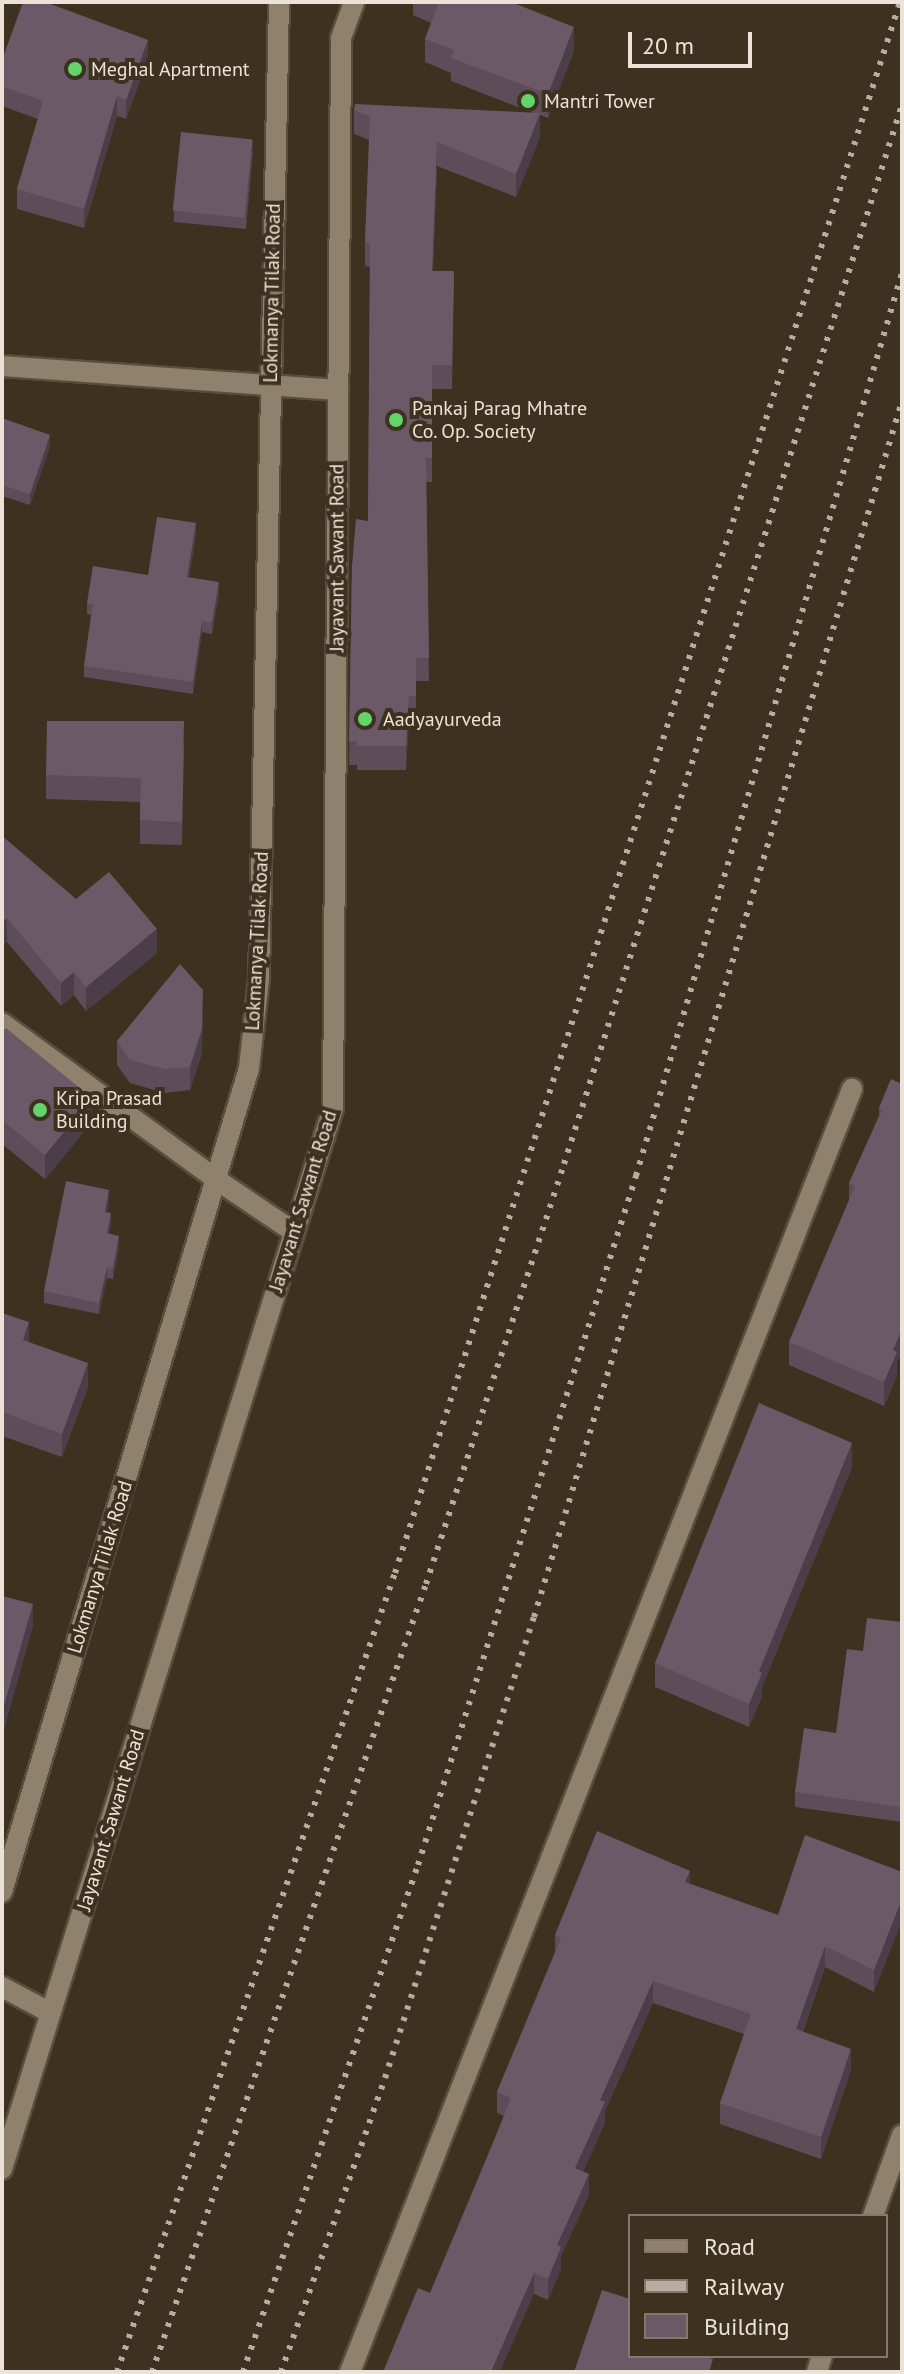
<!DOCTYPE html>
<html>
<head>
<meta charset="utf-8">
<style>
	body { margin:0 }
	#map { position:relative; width:904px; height:2374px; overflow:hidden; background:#3d311f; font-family:"PT Sans",sans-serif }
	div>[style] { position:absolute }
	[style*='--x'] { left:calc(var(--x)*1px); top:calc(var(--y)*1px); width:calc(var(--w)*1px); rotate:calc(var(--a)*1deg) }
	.roads { filter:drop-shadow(2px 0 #584e3d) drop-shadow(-2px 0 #584e3d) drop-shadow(0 2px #584e3d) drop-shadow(0 -2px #584e3d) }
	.minor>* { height:20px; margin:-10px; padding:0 10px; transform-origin:10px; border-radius:10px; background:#8f816c }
	.rail>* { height:6px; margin-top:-3px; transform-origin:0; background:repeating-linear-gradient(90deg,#b7ada0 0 4px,transparent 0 12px) }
	.wall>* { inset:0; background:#5d4d59 }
	.shaded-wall>* { inset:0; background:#4c3e49 }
	.building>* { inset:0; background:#6c5968; transform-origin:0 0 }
	.dots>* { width:22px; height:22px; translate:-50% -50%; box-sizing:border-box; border:4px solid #3d311f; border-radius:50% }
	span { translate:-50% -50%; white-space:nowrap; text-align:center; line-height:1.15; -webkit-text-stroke:8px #3d311f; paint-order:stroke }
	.poi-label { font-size:20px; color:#ebe3d8 }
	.left { translate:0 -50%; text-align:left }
	.street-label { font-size:20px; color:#ebe3d8 }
	.frame { position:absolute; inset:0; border:4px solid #ebe3d8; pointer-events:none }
	.legend { position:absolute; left:628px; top:2214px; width:260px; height:144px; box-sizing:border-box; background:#3d311f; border:2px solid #837869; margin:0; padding:10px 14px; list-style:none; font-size:24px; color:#ebe3d8 }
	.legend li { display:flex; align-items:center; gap:16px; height:40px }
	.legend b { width:40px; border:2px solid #837869 }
	.scale { position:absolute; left:628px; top:32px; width:124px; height:36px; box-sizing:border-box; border:4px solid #ebe3d8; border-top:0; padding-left:10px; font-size:24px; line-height:28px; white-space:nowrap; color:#ebe3d8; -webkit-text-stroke:6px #3d311f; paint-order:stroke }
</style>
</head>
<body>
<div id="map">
	<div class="roads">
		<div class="minor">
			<div style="--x:2;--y:366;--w:337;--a:4.1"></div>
			<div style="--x:2;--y:1023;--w:266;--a:36.1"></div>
			<div style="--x:217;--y:1180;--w:93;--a:34"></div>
			<div style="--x:2;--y:1892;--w:860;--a:-73.31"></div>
			<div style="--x:249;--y:1068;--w:90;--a:-83.6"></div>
			<div style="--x:259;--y:979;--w:977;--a:-88.83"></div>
			<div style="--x:2;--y:1987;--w:55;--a:28"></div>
			<div style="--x:2;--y:2169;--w:1111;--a:-72.67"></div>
			<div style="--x:333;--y:1108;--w:1070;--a:-89.57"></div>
			<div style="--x:341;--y:38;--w:38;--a:-70"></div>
			<div style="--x:873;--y:2216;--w:86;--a:-70.3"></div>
			<div style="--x:350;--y:2372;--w:1378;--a:-68.63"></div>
			<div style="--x:817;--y:2372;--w:17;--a:-73"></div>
		</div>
	</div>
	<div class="rail">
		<div style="--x:117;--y:2372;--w:846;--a:-70.82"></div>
		<div style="--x:395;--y:1573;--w:1650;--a:-72.18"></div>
		<div style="--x:152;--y:2372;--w:834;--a:-70.83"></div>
		<div style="--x:426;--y:1584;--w:442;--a:-71.8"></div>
		<div style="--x:564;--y:1164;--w:1112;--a:-72.3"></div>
		<div style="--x:243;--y:2372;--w:536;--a:-70.96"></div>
		<div style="--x:418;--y:1865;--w:723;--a:-72.44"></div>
		<div style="--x:636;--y:1176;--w:941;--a:-73.59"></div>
		<div style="--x:281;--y:2372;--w:312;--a:-70.5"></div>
		<div style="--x:385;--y:2078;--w:484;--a:-72.1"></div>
		<div style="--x:534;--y:1617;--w:1270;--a:-73.16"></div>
	</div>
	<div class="wall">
		<div style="clip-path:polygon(413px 2px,511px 2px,574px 51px,548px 118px,540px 115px,540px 137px,516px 197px,437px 166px,433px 271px,454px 271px,452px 389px,432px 389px,432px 482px,426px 482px,429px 681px,416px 681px,416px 720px,409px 720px,406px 770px,357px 770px,357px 765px,349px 765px,352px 566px,368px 521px,370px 267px,365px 266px,365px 243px,369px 140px,354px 134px,354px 110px,533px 113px,451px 81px,451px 73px,425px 62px,425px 39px,431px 23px,413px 15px)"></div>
		<div style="clip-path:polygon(148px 59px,126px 119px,117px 116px,84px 228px,17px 209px,17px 189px,38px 119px,2px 106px,2px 60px)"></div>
		<div style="clip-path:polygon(253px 151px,246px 229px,174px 222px,174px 211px)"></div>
		<div style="clip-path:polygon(2px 418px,50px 446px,30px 505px,2px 496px)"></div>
		<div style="clip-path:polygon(196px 534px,189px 578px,219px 594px,212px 634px,202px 632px,193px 694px,84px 677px,84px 666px,91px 615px,87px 614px,87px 603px,148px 575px)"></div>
		<div style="clip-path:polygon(184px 745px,182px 845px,140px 844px,140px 802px,46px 799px,46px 775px)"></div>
		<div style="clip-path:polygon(2px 836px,76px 899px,157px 953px,86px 1011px,74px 995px,61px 1006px,7px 942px)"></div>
		<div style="clip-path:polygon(2px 1032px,92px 1122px,45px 1179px,2px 1144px)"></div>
		<div style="clip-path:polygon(117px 1041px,202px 1053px,190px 1090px,165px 1093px,130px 1083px,117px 1065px)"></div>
		<div style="clip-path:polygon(891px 1079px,897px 1376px,884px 1406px,789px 1365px,789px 1342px,849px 1200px,849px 1183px,879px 1116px,879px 1108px)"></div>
		<div style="clip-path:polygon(109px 1201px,107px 1212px,111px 1224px,109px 1234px,119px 1247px,113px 1279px,107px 1278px,99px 1314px,44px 1303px,44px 1291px)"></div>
		<div style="clip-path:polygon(2px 1313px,29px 1342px,88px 1387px,62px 1457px,2px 1436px)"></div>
		<div style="clip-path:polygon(852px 1467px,762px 1687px,762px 1696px,749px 1727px,655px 1687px,655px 1663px)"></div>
		<div style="clip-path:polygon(902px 1622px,902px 1822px,795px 1807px,795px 1792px,836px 1733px,863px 1651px)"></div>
		<div style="clip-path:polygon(902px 1872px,874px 1992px,825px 1967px,803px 2032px,851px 2070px,821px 2159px,720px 2124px,720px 2103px,744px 2034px,653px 2003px,605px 2111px,605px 2123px,583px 2171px,589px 2195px,561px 2256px,561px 2269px,548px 2300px,534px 2294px,430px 2293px,504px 2116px,497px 2113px,497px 2092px,555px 1953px,555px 1935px,690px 1884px,778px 1915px)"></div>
	</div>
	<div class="shaded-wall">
		<div style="clip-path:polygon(574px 27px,574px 51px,548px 118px,548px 94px)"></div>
		<div style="clip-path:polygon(148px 40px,148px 59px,126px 119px,126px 100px)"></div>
		<div style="clip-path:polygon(117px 96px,117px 116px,84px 228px,84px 209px)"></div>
		<div style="clip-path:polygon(540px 113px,540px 137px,516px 197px,516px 174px)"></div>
		<div style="clip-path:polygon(253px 140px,253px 151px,246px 229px,246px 218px)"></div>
		<div style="clip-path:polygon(437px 142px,437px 166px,432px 294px,432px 271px)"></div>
		<div style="clip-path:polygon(50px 435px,50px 446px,30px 505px,30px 494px)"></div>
		<div style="clip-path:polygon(196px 523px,196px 534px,187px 589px,187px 577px)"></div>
		<div style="clip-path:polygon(219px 582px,219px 594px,212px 634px,212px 623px)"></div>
		<div style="clip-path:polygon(202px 621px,202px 632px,193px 694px,193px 682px)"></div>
		<div style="clip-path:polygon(409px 696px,409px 720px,406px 770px,406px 746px)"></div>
		<div style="clip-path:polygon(7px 918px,7px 942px,2px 947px,2px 923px)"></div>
		<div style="clip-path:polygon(157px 929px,157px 953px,86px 1011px,86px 987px)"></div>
		<div style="clip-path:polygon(74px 972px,74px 995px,61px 1006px,61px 983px)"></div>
		<div style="clip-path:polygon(203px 1014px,202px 1053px,190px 1090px,190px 1067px)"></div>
		<div style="clip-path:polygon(92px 1098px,92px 1122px,45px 1179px,45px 1155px)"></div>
		<div style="clip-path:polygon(109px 1190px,109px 1201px,105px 1223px,105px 1212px)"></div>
		<div style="clip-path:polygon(111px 1213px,111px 1224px,107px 1245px,107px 1233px)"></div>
		<div style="clip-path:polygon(119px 1236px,119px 1247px,113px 1279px,113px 1268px)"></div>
		<div style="clip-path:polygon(107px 1267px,107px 1278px,99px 1314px,99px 1303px)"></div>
		<div style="clip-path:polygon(29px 1322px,29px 1346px,23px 1340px)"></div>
		<div style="clip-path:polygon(902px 1329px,902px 1352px,897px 1363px,897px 1376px,884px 1406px,884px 1382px,893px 1350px)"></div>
		<div style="clip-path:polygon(88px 1363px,88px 1387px,62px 1457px,62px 1434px)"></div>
		<div style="clip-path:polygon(852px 1443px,852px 1467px,762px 1687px,762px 1696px,749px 1727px,749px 1704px,759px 1671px)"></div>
		<div style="clip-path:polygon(33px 1604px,33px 1627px,2px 1737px,2px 1713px)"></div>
		<div style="clip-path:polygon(690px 1871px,690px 1893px,685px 1882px)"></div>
		<div style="clip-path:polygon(902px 1899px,902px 1921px,874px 1992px,874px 1970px)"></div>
		<div style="clip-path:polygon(825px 1946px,825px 1967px,796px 2051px,796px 2029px)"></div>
		<div style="clip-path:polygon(653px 1981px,653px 2003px,605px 2111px,605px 2123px,575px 2190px,575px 2168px,600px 2100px)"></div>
		<div style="clip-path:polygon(851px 2049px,851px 2070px,821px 2159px,821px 2137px)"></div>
		<div style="clip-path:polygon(589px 2174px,589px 2195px,561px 2256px,561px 2269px,548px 2300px,548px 2279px,557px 2245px)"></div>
		<div style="clip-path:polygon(534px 2273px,534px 2294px,500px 2372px,491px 2372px)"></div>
	</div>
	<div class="building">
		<div style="clip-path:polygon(23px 2px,45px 2px,148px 40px,126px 100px,117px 96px,84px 209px,17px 189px,43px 101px,2px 86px,2px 60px)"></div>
		<div style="clip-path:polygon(438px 2px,511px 2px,574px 27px,548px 94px,451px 58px,454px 50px,425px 39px,439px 2px)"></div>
		<div style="clip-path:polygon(355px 104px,540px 113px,516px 174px,437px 142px,432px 271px,454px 271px,452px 365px,432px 365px,432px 458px,426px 458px,429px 658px,416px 658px,416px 696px,409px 696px,406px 746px,357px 746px,357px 741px,349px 741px,352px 566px,356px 519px,368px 521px,370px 243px,365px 243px,370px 116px,354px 110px)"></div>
		<div style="left:181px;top:132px;width:72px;height:79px;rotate:6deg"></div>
		<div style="clip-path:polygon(2px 418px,50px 435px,30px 494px,2px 485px)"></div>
		<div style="clip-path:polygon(157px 517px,196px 523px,187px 577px,219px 582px,212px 623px,202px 621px,193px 682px,84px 666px,93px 604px,87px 603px,93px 566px,148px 575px)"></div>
		<div style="clip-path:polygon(47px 721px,184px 721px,182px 822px,140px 820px,141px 778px,46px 775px)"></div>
		<div style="clip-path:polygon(2px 836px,76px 899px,109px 872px,157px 929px,86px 987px,74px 972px,61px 983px,7px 918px,2px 923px)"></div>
		<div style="clip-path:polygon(180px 964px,203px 990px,202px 1029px,190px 1067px,165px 1069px,130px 1060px,117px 1041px)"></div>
		<div style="clip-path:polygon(6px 1028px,92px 1098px,45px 1155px,2px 1120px,2px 1032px)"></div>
		<div style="clip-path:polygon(891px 1079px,902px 1084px,902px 1329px,893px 1350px,897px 1352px,884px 1382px,789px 1342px,855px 1186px,849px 1183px,882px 1110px,879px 1108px)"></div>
		<div style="clip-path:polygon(66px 1181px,109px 1190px,105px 1212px,111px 1213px,107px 1233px,119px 1236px,113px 1268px,107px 1267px,99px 1303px,44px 1291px)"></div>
		<div style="clip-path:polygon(2px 1313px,29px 1322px,23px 1340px,88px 1363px,62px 1434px,2px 1412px)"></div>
		<div style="clip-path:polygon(759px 1403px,852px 1443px,759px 1671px,762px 1673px,749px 1704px,655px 1663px)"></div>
		<div style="clip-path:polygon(2px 1596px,33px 1604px,2px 1713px)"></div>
		<div style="clip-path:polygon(867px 1618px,902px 1622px,902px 1807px,795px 1792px,804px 1728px,836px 1733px,847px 1649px,863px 1651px)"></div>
		<div style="clip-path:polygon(597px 1831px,690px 1871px,685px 1882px,778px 1915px,805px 1835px,902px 1872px,902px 1899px,874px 1970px,825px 1946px,796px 2029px,851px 2049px,821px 2137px,720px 2103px,751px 2014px,653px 1981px,600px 2100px,605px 2102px,575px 2168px,589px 2174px,557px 2245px,561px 2247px,548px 2279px,534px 2273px,491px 2372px,383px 2372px,418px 2288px,430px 2293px,485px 2163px,511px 2098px,497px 2092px,561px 1938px,555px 1935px)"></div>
		<div style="clip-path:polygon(602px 2290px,630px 2299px,630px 2356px,703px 2356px,713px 2359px,709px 2372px,574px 2372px)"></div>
	</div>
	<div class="dots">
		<div style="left:75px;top:69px;background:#62d469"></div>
		<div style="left:528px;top:101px;background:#62d469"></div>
		<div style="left:396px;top:420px;background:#62d469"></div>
		<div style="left:365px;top:719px;background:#62d469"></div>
		<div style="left:40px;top:1110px;background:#62d469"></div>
	</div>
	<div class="poi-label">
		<span class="left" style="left:91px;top:69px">Meghal Apartment</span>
		<span class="left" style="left:544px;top:101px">Mantri Tower</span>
		<span class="left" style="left:412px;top:420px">Pankaj Parag Mhatre<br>Co. Op. Society</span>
		<span class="left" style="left:383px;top:719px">Aadyayurveda</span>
		<span class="left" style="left:56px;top:1110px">Kripa Prasad<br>Building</span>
	</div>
	<div class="street-label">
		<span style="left:272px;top:293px;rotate:-89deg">Lokmanya Tilak Road</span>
		<span style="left:337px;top:558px;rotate:-90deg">Jayavant Sawant Road</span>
		<span style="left:257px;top:941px;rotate:-87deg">Lokmanya Tilak Road</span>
		<span style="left:303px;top:1201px;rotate:-73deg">Jayavant Sawant Road</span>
		<span style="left:100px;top:1567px;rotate:-73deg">Lokmanya Tilak Road</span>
		<span style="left:111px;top:1820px;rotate:-73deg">Jayavant Sawant Road</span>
	</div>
	<div class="frame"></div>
	<ul class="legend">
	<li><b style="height:10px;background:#8f816c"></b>Road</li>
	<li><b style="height:10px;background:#b7ada0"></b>Railway</li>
	<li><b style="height:22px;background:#6c5968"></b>Building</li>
	</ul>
	<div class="scale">20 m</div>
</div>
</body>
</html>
